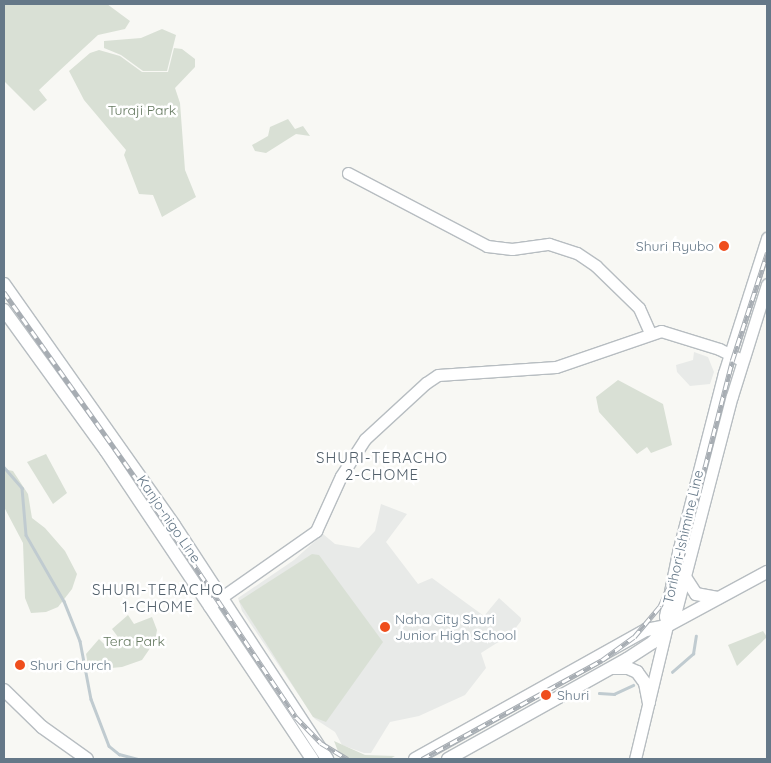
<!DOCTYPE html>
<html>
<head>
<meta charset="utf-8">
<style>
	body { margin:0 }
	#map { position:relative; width:771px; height:763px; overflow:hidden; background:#f8f8f4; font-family:Quicksand,sans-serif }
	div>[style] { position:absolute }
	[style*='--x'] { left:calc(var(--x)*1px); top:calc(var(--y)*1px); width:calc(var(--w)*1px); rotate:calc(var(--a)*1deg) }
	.built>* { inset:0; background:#e8eae8 }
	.green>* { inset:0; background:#d9e0d5 }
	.stream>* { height:2.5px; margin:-1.25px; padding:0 1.25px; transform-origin:1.25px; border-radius:1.25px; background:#c0cbd0 }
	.roads { filter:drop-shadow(1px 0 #b7bdc1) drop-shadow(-1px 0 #b7bdc1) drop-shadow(0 1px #b7bdc1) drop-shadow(0 -1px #b7bdc1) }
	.secondary>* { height:11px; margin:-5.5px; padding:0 5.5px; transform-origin:5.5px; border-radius:5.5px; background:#fff }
	.primary>* { height:12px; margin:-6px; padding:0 6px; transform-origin:6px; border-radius:6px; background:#fff }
	.rail>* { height:4.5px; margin-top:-2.25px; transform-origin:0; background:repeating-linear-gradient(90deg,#fff 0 8px,#a7adb3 0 16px); box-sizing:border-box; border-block:1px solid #a7adb3 }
	.dots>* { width:14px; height:14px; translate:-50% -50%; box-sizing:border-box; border:2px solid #fff; border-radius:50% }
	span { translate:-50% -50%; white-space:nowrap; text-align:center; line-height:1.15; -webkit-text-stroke:5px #fff; paint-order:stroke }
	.park-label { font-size:14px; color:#657960 }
	.poi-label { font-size:14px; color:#657888 }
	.right { translate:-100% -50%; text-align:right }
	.left { translate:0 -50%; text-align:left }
	.street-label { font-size:14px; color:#657888 }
	.neighbourhood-label { font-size:15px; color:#53616c; letter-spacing:1px }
	.frame { position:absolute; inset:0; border:5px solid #657888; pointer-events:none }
</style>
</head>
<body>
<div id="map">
	<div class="built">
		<div style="clip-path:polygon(694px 352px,708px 357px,714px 372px,710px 384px,690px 386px,677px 372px,676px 365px,693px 360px)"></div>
		<div style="clip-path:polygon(381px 504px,407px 514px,386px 542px,418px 584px,432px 578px,484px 616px,499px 598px,521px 618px,521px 621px,511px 634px,481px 653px,486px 668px,465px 695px,419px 716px,390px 722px,371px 753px,364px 753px,342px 745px,335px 732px,315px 719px,242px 611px,238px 598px,294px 560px,323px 534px,335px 544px,359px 548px,375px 531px)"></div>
	</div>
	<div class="green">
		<div style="clip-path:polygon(4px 4px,107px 4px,130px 21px,125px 29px,98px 35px,58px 72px,39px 90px,47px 100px,34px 111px,4px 81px)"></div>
		<div style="clip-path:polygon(162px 29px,176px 35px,167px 71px,143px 71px,121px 55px,104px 48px,104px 41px,141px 38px)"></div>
		<div style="clip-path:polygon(174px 48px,182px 49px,195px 59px,195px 67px,175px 88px,180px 103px,185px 170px,196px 197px,162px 217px,153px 195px,139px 194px,124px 155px,126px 150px,84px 100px,69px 71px,90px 53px,99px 50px,120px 56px,142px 72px,168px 72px)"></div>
		<div style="clip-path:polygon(288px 119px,295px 129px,303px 126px,310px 136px,296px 134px,266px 153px,255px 151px,252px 145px,268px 136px,270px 127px)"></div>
		<div style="clip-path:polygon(618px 380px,663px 404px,672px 445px,651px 453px,647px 447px,637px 454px,599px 412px,596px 397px)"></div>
		<div style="clip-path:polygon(46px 454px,67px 493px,53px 504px,27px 462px)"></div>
		<div style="clip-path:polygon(4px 469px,13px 471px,28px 494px,32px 518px,45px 528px,65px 551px,77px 574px,72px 589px,58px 607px,46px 612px,31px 613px,25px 598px,23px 543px,4px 507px)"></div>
		<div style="clip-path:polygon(312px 554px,319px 555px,383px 642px,326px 722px,313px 717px,239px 601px)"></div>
		<div style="clip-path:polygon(128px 615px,134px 624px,152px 617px,157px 630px,155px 641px,142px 660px,122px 667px,89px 670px,86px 654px,99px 639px,107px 647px,118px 637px,112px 629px)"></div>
		<div style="clip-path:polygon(763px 631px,767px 637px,737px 666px,728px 645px)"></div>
		<div style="clip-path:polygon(334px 741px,365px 755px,395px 756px,390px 759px,341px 759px)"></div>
	</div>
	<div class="stream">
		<div style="--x:4;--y:467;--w:28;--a:49"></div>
		<div style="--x:22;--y:488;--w:47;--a:85.1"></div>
		<div style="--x:26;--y:535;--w:76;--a:60.1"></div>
		<div style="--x:64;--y:601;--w:43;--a:68.2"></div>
		<div style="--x:80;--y:641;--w:59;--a:79.3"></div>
		<div style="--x:91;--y:699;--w:50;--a:69"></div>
		<div style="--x:109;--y:746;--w:13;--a:39"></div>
		<div style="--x:119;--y:754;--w:20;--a:15"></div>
		<div style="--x:672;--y:672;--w:28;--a:-41"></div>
		<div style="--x:693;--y:654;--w:18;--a:-81"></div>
		<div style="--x:599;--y:693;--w:15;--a:4"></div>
		<div style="--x:614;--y:694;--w:21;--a:-25"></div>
	</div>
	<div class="roads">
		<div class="secondary">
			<div style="--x:348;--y:173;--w:157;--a:27.7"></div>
			<div style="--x:487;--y:246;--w:25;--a:7"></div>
			<div style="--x:512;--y:249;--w:37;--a:-8"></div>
			<div style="--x:549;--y:244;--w:29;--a:18"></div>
			<div style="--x:577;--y:253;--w:23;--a:34"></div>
			<div style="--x:596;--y:266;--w:60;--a:44.3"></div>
			<div style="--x:639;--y:308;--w:27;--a:66"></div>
			<div style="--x:209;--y:606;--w:131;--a:-35"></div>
			<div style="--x:316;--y:531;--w:60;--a:-65.6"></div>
			<div style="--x:341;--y:476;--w:44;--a:-57"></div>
			<div style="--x:365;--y:439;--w:83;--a:-42.6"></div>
			<div style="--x:426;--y:383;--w:14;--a:-34"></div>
			<div style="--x:438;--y:375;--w:118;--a:-3.9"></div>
			<div style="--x:556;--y:367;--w:111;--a:-18.9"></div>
			<div style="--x:661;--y:331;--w:61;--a:17.2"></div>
			<div style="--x:719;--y:349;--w:25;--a:26"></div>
			<div style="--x:667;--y:626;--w:11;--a:-49"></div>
			<div style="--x:674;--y:618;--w:229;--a:-75.4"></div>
			<div style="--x:732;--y:396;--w:117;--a:-72.6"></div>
			<div style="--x:635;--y:759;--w:137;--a:-76.5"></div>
			<div style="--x:667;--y:626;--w:10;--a:-101"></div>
			<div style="--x:665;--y:616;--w:65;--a:-78.5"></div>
			<div style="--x:678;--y:552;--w:185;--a:-75.6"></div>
			<div style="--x:724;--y:373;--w:142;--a:-72.3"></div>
		</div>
		<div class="primary">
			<div style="--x:4;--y:284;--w:295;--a:54.8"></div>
			<div style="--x:174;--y:525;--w:280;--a:56.8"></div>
			<div style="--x:4;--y:310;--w:174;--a:54.1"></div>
			<div style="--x:106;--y:451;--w:371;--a:56.2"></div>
			<div style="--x:685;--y:577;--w:20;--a:57"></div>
			<div style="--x:696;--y:594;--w:22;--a:10"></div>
			<div style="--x:613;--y:668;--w:15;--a:0"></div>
			<div style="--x:628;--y:668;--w:10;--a:24"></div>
			<div style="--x:637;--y:672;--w:14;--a:54"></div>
			<div style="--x:645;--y:683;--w:20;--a:79"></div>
			<div style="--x:4;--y:690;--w:53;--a:44.2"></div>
			<div style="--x:42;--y:727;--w:55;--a:35.4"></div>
			<div style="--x:415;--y:759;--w:265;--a:-29.2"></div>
			<div style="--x:646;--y:630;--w:21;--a:-11"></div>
			<div style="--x:667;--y:626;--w:114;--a:-28.4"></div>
			<div style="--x:448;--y:759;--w:205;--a:-29.2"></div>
			<div style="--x:627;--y:659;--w:31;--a:-33"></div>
			<div style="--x:653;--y:642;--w:21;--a:-49"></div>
		</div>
	</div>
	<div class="rail">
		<div style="--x:4;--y:292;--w:232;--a:54.7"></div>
		<div style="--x:138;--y:481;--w:284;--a:56.2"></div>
		<div style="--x:296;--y:717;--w:36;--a:46"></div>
		<div style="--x:321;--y:743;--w:31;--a:31"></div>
		<div style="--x:422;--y:759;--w:205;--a:-28.8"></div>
		<div style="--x:602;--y:660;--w:39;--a:-36"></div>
		<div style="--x:634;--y:637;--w:40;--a:-50"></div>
		<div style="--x:660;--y:606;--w:51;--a:-65.5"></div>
		<div style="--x:681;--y:560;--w:205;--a:-75.6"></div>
		<div style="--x:732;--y:361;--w:114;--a:-72"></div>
	</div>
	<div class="dots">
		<div style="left:724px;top:246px;background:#ef4e1d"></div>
		<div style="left:385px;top:627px;background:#ef4e1d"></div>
		<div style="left:20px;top:665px;background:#ef4e1d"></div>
		<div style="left:546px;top:695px;background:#ef4e1d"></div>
	</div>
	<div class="park-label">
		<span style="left:142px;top:110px">Turaji Park</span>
		<span style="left:134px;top:641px">Tera Park</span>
	</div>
	<div class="poi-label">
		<span class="right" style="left:714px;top:246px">Shuri Ryubo</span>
		<span class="left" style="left:395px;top:627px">Naha City Shuri<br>Junior High School</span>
		<span class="left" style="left:30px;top:665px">Shuri Church</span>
		<span class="left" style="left:557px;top:695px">Shuri</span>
	</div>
	<div class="street-label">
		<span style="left:169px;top:519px;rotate:56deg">Kanjo-nigo Line</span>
		<span style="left:683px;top:537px;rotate:-77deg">Torihori-Ishimine Line</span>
	</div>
	<div class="neighbourhood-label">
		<span style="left:382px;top:466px">SHURI-TERACHO<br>2-CHOME</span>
		<span style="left:158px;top:598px">SHURI-TERACHO<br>1-CHOME</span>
	</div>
	<div class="frame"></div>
</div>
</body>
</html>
